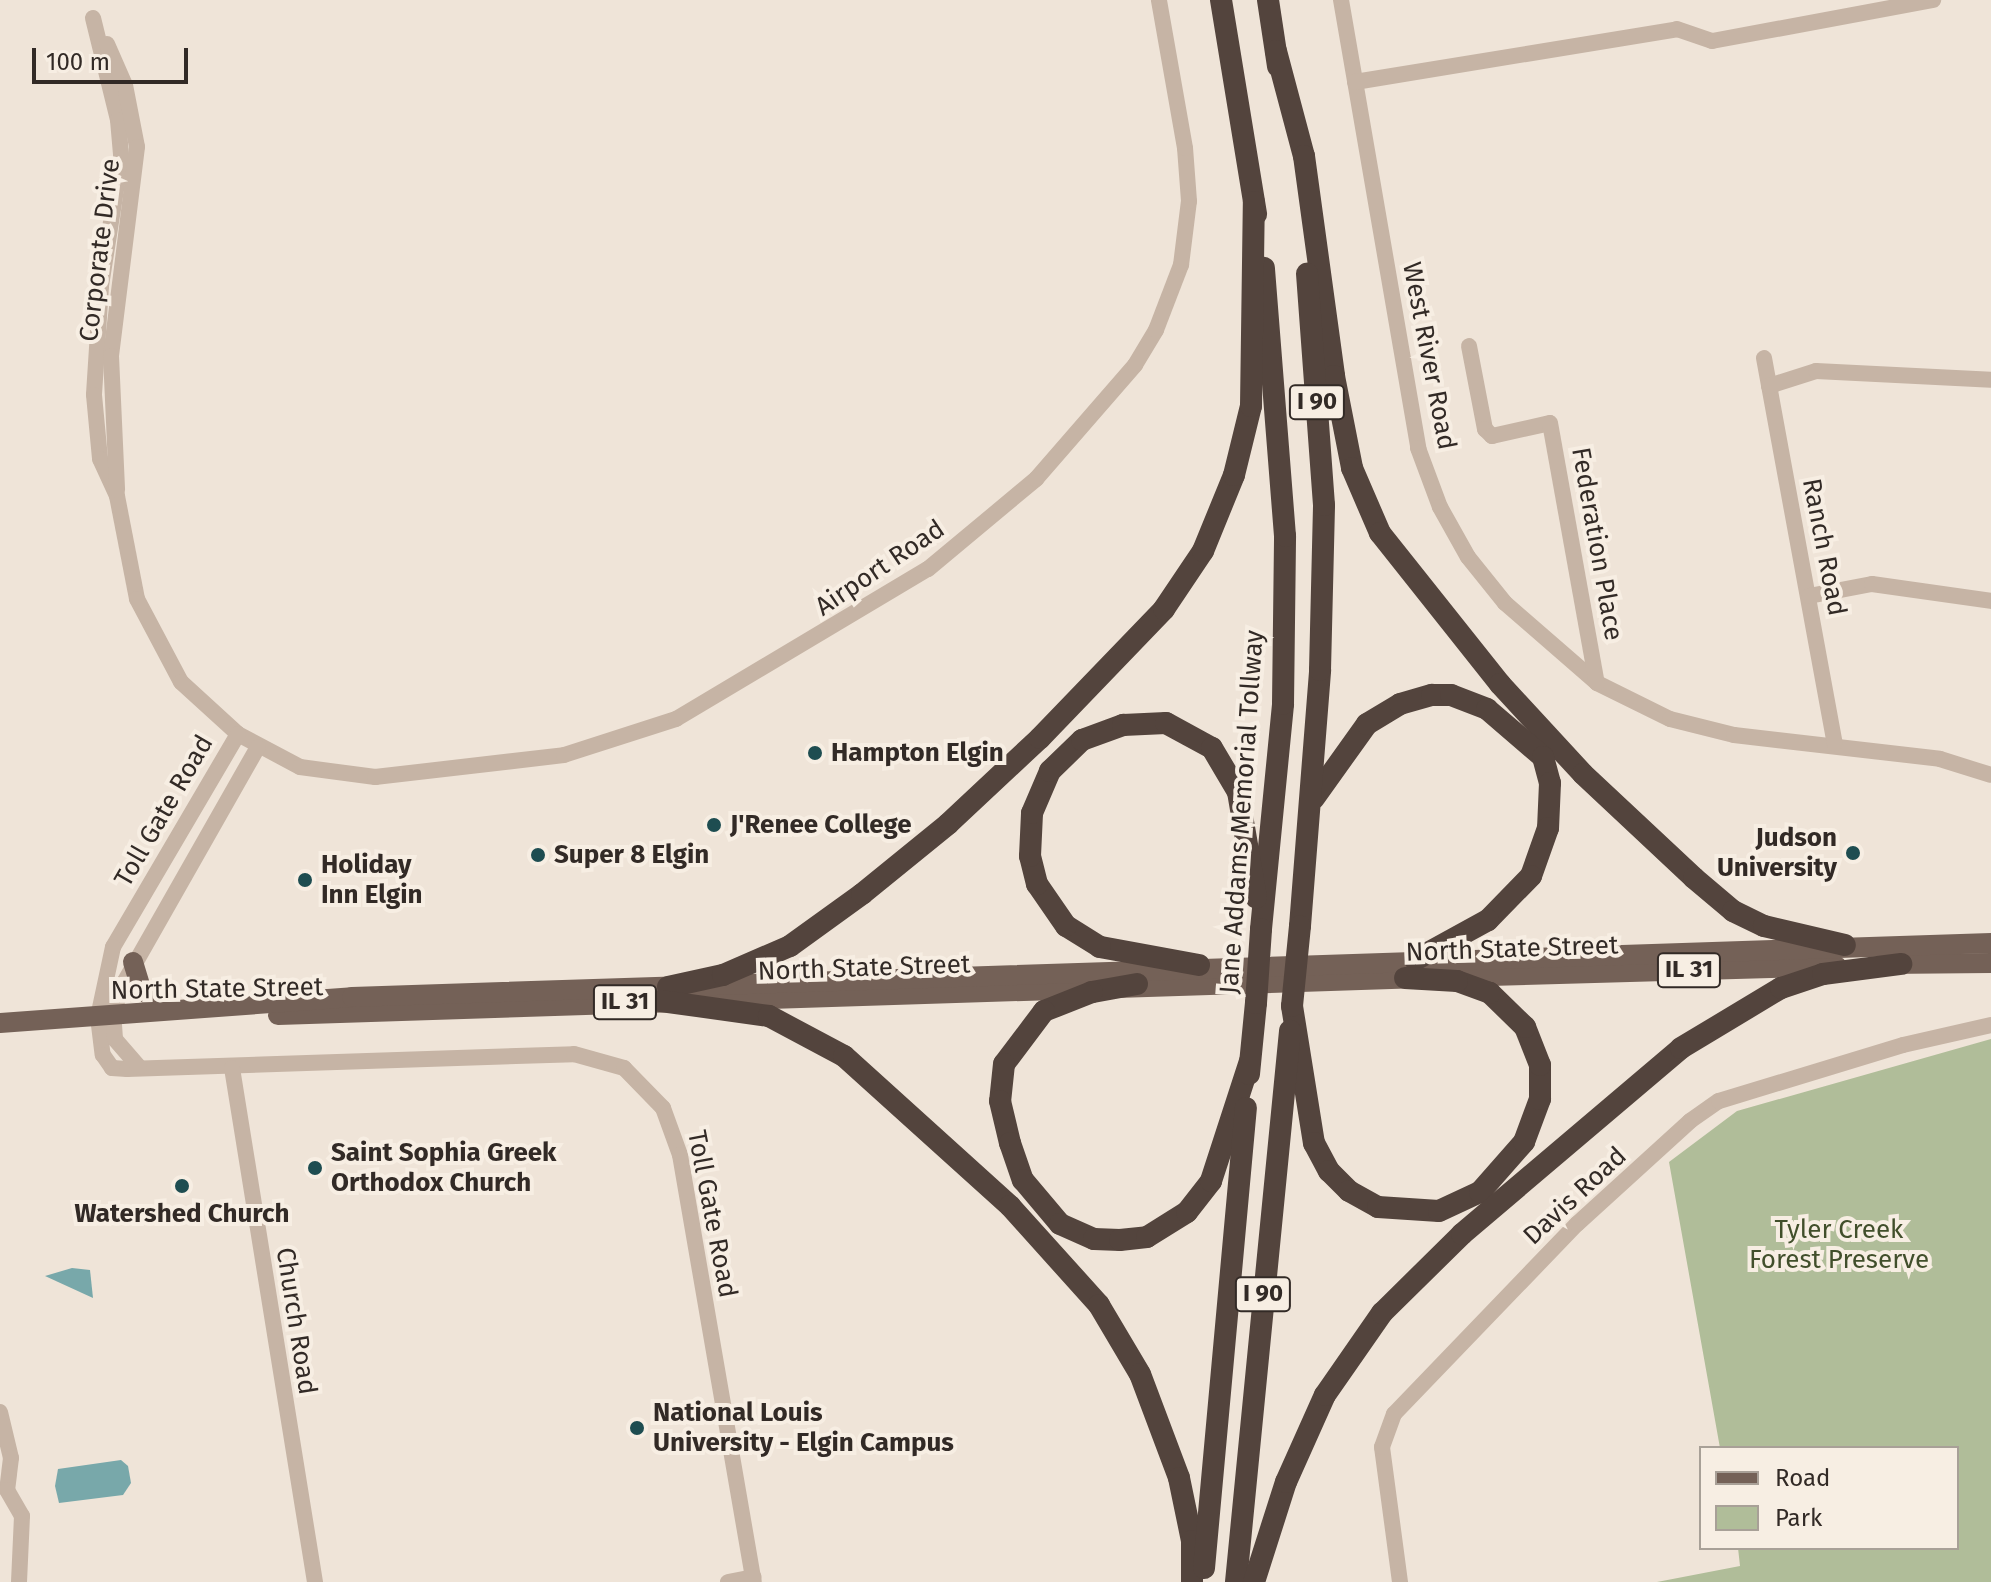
<!DOCTYPE html>
<html>
<head>
<meta charset="utf-8">
<style>
	body { margin:0 }
	#map { position:relative; width:1991px; height:1582px; overflow:hidden; background:#efe4d8; font-family:"Fira Sans",sans-serif }
	div>[style] { position:absolute }
	[style*='--x'] { left:calc(var(--x)*1px); top:calc(var(--y)*1px); width:calc(var(--w)*1px); rotate:calc(var(--a)*1deg) }
	.green>* { inset:0; background:#b0bd99 }
	.water>* { inset:0; background:#78a8aa }
	.minor>* { height:16px; margin:-8px; padding:0 8px; transform-origin:8px; border-radius:8px; background:#c6b4a5 }
	.major>* { height:20px; margin:-10px; padding:0 10px; transform-origin:10px; border-radius:10px; background:#746157 }
	.highway>* { height:22px; margin:-11px; padding:0 11px; transform-origin:11px; border-radius:11px; background:#53443d }
	.highway-bridge>* { height:22px; margin:-11px; padding:0 11px; transform-origin:11px; border-radius:11px; background:#53443d }
	.dots>* { width:22px; height:22px; translate:-50% -50%; box-sizing:border-box; border:4px solid #f7eee3; border-radius:50% }
	span { translate:-50% -50%; white-space:nowrap; text-align:center; line-height:1.15; -webkit-text-stroke:8px #f7eee3; paint-order:stroke }
	.shield-label span { padding:2px 6px; background:#f7eee3; border:2px solid; border-radius:6px; -webkit-text-stroke-width:0 }
	.shield-label { font-size:24px; color:#322a26; font-weight:700 }
	.street-label { font-size:26px; color:#322a26 }
	.poi-label { font-size:26px; color:#322a26; font-weight:700 }
	.left { translate:0 -50%; text-align:left }
	.right { translate:-100% -50%; text-align:right }
	.park-label { font-size:26px; color:#414f2b }
	.legend { position:absolute; left:1699px; top:1446px; width:260px; height:104px; box-sizing:border-box; background:#f7eee3; border:2px solid #a8a097; margin:0; padding:10px 14px; list-style:none; font-size:24px; color:#322a26 }
	.legend li { display:flex; align-items:center; gap:16px; height:40px }
	.legend b { width:40px; border:2px solid #a8a097 }
	.scale { position:absolute; left:32px; top:48px; width:156px; height:36px; box-sizing:border-box; border:4px solid #322a26; border-top:0; padding-left:10px; font-size:24px; line-height:28px; white-space:nowrap; color:#322a26; -webkit-text-stroke:6px #f7eee3; paint-order:stroke }
</style>
</head>
<body>
<div id="map">
	<div class="green">
		<div style="clip-path:polygon(1991px 1039px,1991px 1582px,1657px 1582px,1740px 1566px,1738px 1548px,1957px 1548px,1957px 1448px,1720px 1448px,1669px 1162px,1737px 1111px)"></div>
	</div>
	<div class="water">
		<div style="clip-path:polygon(72px 1268px,90px 1270px,93px 1298px,45px 1276px)"></div>
		<div style="clip-path:polygon(121px 1460px,128px 1466px,131px 1483px,123px 1495px,59px 1503px,55px 1486px,58px 1469px)"></div>
	</div>
	<div class="minor">
		<div style="--x:1341;--y:0;--w:455;--a:80.2"></div>
		<div style="--x:1418;--y:448;--w:63;--a:69.6"></div>
		<div style="--x:1440;--y:507;--w:57;--a:60.8"></div>
		<div style="--x:1468;--y:557;--w:59;--a:51.2"></div>
		<div style="--x:1505;--y:603;--w:122;--a:41"></div>
		<div style="--x:1597;--y:683;--w:81;--a:26.3"></div>
		<div style="--x:1670;--y:719;--w:66;--a:14"></div>
		<div style="--x:1734;--y:735;--w:207;--a:6.6"></div>
		<div style="--x:1940;--y:759;--w:53;--a:17.4"></div>
		<div style="--x:93;--y:18;--w:105;--a:76.2"></div>
		<div style="--x:118;--y:120;--w:38;--a:85"></div>
		<div style="--x:121;--y:158;--w:130;--a:98.9"></div>
		<div style="--x:101;--y:286;--w:109;--a:93.7"></div>
		<div style="--x:94;--y:395;--w:64;--a:84.6"></div>
		<div style="--x:100;--y:459;--w:41;--a:65.3"></div>
		<div style="--x:117;--y:496;--w:105;--a:79"></div>
		<div style="--x:137;--y:599;--w:94;--a:62.1"></div>
		<div style="--x:181;--y:682;--w:77;--a:42.4"></div>
		<div style="--x:238;--y:734;--w:70;--a:28"></div>
		<div style="--x:300;--y:767;--w:76;--a:7.6"></div>
		<div style="--x:375;--y:777;--w:190;--a:-6.6"></div>
		<div style="--x:564;--y:755;--w:118;--a:-17.8"></div>
		<div style="--x:676;--y:719;--w:293;--a:-30.8"></div>
		<div style="--x:928;--y:569;--w:141;--a:-39.8"></div>
		<div style="--x:1036;--y:479;--w:151;--a:-49"></div>
		<div style="--x:1135;--y:365;--w:41;--a:-59"></div>
		<div style="--x:1156;--y:330;--w:70;--a:-69"></div>
		<div style="--x:1181;--y:265;--w:64;--a:-82.9"></div>
		<div style="--x:1189;--y:201;--w:53;--a:-94.3"></div>
		<div style="--x:1185;--y:148;--w:150;--a:-100"></div>
		<div style="--x:107;--y:44;--w:45;--a:66.3"></div>
		<div style="--x:125;--y:85;--w:63;--a:79"></div>
		<div style="--x:137;--y:147;--w:211;--a:97.1"></div>
		<div style="--x:111;--y:356;--w:134;--a:87.4"></div>
		<div style="--x:1355;--y:82;--w:326;--a:-9.3"></div>
		<div style="--x:1677;--y:29;--w:37;--a:19"></div>
		<div style="--x:1712;--y:41;--w:225;--a:-10.5"></div>
		<div style="--x:1469;--y:346;--w:85;--a:79.1"></div>
		<div style="--x:1485;--y:429;--w:10;--a:45"></div>
		<div style="--x:1492;--y:436;--w:59;--a:-12.6"></div>
		<div style="--x:1550;--y:423;--w:264;--a:79.8"></div>
		<div style="--x:1764;--y:358;--w:392;--a:79.6"></div>
		<div style="--x:1769;--y:386;--w:49;--a:-17.7"></div>
		<div style="--x:1816;--y:371;--w:175;--a:2.9"></div>
		<div style="--x:1809;--y:596;--w:64;--a:-10.8"></div>
		<div style="--x:1872;--y:584;--w:120;--a:8.1"></div>
		<div style="--x:238;--y:734;--w:247;--a:120.4"></div>
		<div style="--x:113;--y:947;--w:72;--a:102.1"></div>
		<div style="--x:98;--y:1017;--w:38;--a:83"></div>
		<div style="--x:103;--y:1055;--w:16;--a:55"></div>
		<div style="--x:112;--y:1068;--w:15;--a:4"></div>
		<div style="--x:127;--y:1069;--w:447;--a:-1.9"></div>
		<div style="--x:574;--y:1054;--w:52;--a:15.6"></div>
		<div style="--x:624;--y:1068;--w:56;--a:45.7"></div>
		<div style="--x:663;--y:1108;--w:50;--a:70.1"></div>
		<div style="--x:680;--y:1155;--w:433;--a:80.2"></div>
		<div style="--x:139;--y:1067;--w:37;--a:-131"></div>
		<div style="--x:115;--y:1039;--w:27;--a:-94"></div>
		<div style="--x:113;--y:1012;--w:33;--a:-69"></div>
		<div style="--x:125;--y:981;--w:269;--a:-60.4"></div>
		<div style="--x:232;--y:1068;--w:521;--a:80.83"></div>
		<div style="--x:0;--y:1412;--w:47;--a:76.6"></div>
		<div style="--x:11;--y:1458;--w:32;--a:97"></div>
		<div style="--x:7;--y:1490;--w:30;--a:60"></div>
		<div style="--x:22;--y:1516;--w:66;--a:92.6"></div>
		<div style="--x:728;--y:1582;--w:26;--a:-11"></div>
		<div style="--x:1400;--y:1582;--w:136;--a:-97.6"></div>
		<div style="--x:1382;--y:1447;--w:35;--a:-70"></div>
		<div style="--x:1394;--y:1414;--w:264;--a:-46.1"></div>
		<div style="--x:1577;--y:1224;--w:153;--a:-42.3"></div>
		<div style="--x:1690;--y:1121;--w:35;--a:-35"></div>
		<div style="--x:1719;--y:1101;--w:192;--a:-16.9"></div>
		<div style="--x:1903;--y:1045;--w:90;--a:-12.8"></div>
	</div>
	<div class="major">
		<div style="--x:133;--y:962;--w:27;--a:73"></div>
		<div style="--x:141;--y:988;--w:31;--a:42"></div>
		<div style="--x:1885;--y:964;--w:106;--a:-0.5"></div>
		<div style="--x:1453;--y:977;--w:384;--a:-1.6"></div>
		<div style="--x:278;--y:1015;--w:1144;--a:-1.85"></div>
		<div style="--x:0;--y:1023;--w:353;--a:-4.2"></div>
		<div style="--x:352;--y:997;--w:1640;--a:-1.89"></div>
	</div>
	<div class="highway">
		<div style="--x:1221;--y:0;--w:217;--a:80.7"></div>
		<div style="--x:1268;--y:0;--w:67;--a:81.4"></div>
		<div style="--x:1276;--y:51;--w:109;--a:75.1"></div>
		<div style="--x:1304;--y:156;--w:222;--a:82.2"></div>
		<div style="--x:1334;--y:376;--w:94;--a:78.9"></div>
		<div style="--x:1352;--y:468;--w:71;--a:66.7"></div>
		<div style="--x:1380;--y:533;--w:193;--a:51.5"></div>
		<div style="--x:1500;--y:684;--w:122;--a:47.3"></div>
		<div style="--x:1583;--y:774;--w:152;--a:43.1"></div>
		<div style="--x:1694;--y:878;--w:51;--a:40.2"></div>
		<div style="--x:1733;--y:911;--w:34;--a:26"></div>
		<div style="--x:1764;--y:926;--w:83;--a:13.2"></div>
		<div style="--x:1314;--y:798;--w:91;--a:-54.4"></div>
		<div style="--x:1367;--y:724;--w:39;--a:-31"></div>
		<div style="--x:1400;--y:704;--w:33;--a:-16"></div>
		<div style="--x:1432;--y:695;--w:19;--a:0"></div>
		<div style="--x:1451;--y:695;--w:39;--a:21"></div>
		<div style="--x:1487;--y:709;--w:74;--a:40.6"></div>
		<div style="--x:1543;--y:757;--w:27;--a:75"></div>
		<div style="--x:1550;--y:783;--w:45;--a:92.5"></div>
		<div style="--x:1548;--y:828;--w:51;--a:109.5"></div>
		<div style="--x:1531;--y:876;--w:62;--a:134.3"></div>
		<div style="--x:1488;--y:920;--w:83;--a:151.3"></div>
		<div style="--x:1300;--y:926;--w:257;--a:-85.5"></div>
		<div style="--x:1320;--y:670;--w:165;--a:-88.6"></div>
		<div style="--x:1324;--y:505;--w:232;--a:-94.2"></div>
		<div style="--x:1261;--y:929;--w:226;--a:-84.4"></div>
		<div style="--x:1283;--y:704;--w:168;--a:-89.3"></div>
		<div style="--x:1285;--y:536;--w:269;--a:-94.5"></div>
		<div style="--x:1199;--y:965;--w:101;--a:-169.7"></div>
		<div style="--x:1100;--y:947;--w:40;--a:-148"></div>
		<div style="--x:1066;--y:926;--w:51;--a:-124.6"></div>
		<div style="--x:1037;--y:884;--w:29;--a:-104"></div>
		<div style="--x:1030;--y:856;--w:43;--a:-87.3"></div>
		<div style="--x:1032;--y:813;--w:46;--a:-66.8"></div>
		<div style="--x:1050;--y:771;--w:45;--a:-44.1"></div>
		<div style="--x:1082;--y:740;--w:44;--a:-20.1"></div>
		<div style="--x:1123;--y:725;--w:43;--a:-2.7"></div>
		<div style="--x:1166;--y:723;--w:52;--a:28.5"></div>
		<div style="--x:1212;--y:748;--w:51;--a:59.4"></div>
		<div style="--x:1238;--y:792;--w:107;--a:80.3"></div>
		<div style="--x:1137;--y:984;--w:46;--a:169.9"></div>
		<div style="--x:1092;--y:992;--w:52;--a:158.4"></div>
		<div style="--x:1044;--y:1011;--w:66;--a:127"></div>
		<div style="--x:1004;--y:1064;--w:37;--a:96"></div>
		<div style="--x:1000;--y:1101;--w:43;--a:76.6"></div>
		<div style="--x:1010;--y:1143;--w:39;--a:71"></div>
		<div style="--x:1023;--y:1180;--w:57;--a:49.9"></div>
		<div style="--x:1060;--y:1224;--w:37;--a:24"></div>
		<div style="--x:1094;--y:1239;--w:26;--a:2"></div>
		<div style="--x:1120;--y:1240;--w:27;--a:-6"></div>
		<div style="--x:1147;--y:1237;--w:47;--a:-32"></div>
		<div style="--x:1187;--y:1212;--w:39;--a:-52"></div>
		<div style="--x:1211;--y:1181;--w:126;--a:-72"></div>
		<div style="--x:668;--y:987;--w:56;--a:-12.3"></div>
		<div style="--x:723;--y:975;--w:73;--a:-23.4"></div>
		<div style="--x:790;--y:946;--w:89;--a:-35.8"></div>
		<div style="--x:862;--y:894;--w:111;--a:-39.1"></div>
		<div style="--x:948;--y:824;--w:126;--a:-43.1"></div>
		<div style="--x:1040;--y:738;--w:179;--a:-46.1"></div>
		<div style="--x:1164;--y:609;--w:70;--a:-56.1"></div>
		<div style="--x:1203;--y:551;--w:82;--a:-67.8"></div>
		<div style="--x:1234;--y:475;--w:71;--a:-76.2"></div>
		<div style="--x:1251;--y:406;--w:204;--a:-89.2"></div>
		<div style="--x:661;--y:1001;--w:109;--a:7.9"></div>
		<div style="--x:769;--y:1016;--w:85;--a:28.1"></div>
		<div style="--x:844;--y:1056;--w:224;--a:42.1"></div>
		<div style="--x:1010;--y:1206;--w:133;--a:48"></div>
		<div style="--x:1099;--y:1305;--w:80;--a:59.3"></div>
		<div style="--x:1140;--y:1374;--w:111;--a:69.4"></div>
		<div style="--x:1179;--y:1478;--w:64;--a:78.3"></div>
		<div style="--x:1192;--y:1541;--w:41;--a:90"></div>
		<div style="--x:1292;--y:1006;--w:139;--a:80.9"></div>
		<div style="--x:1314;--y:1143;--w:32;--a:62"></div>
		<div style="--x:1329;--y:1171;--w:28;--a:45"></div>
		<div style="--x:1349;--y:1191;--w:33;--a:29"></div>
		<div style="--x:1378;--y:1207;--w:61;--a:3.8"></div>
		<div style="--x:1439;--y:1211;--w:45;--a:-24.9"></div>
		<div style="--x:1480;--y:1192;--w:67;--a:-48.7"></div>
		<div style="--x:1524;--y:1142;--w:46;--a:-69.6"></div>
		<div style="--x:1540;--y:1099;--w:34;--a:-90"></div>
		<div style="--x:1540;--y:1065;--w:41;--a:-111.5"></div>
		<div style="--x:1525;--y:1027;--w:49;--a:-135.8"></div>
		<div style="--x:1490;--y:993;--w:35;--a:-160"></div>
		<div style="--x:1457;--y:981;--w:52;--a:-176.7"></div>
		<div style="--x:1249;--y:1074;--w:71;--a:-84.4"></div>
		<div style="--x:1204;--y:1568;--w:462;--a:-84.8"></div>
		<div style="--x:1236;--y:1582;--w:554;--a:-84.4"></div>
		<div style="--x:1254;--y:1582;--w:105;--a:-72.3"></div>
		<div style="--x:1286;--y:1482;--w:95;--a:-65.9"></div>
		<div style="--x:1325;--y:1395;--w:100;--a:-55.2"></div>
		<div style="--x:1382;--y:1313;--w:112;--a:-44.6"></div>
		<div style="--x:1462;--y:1234;--w:287;--a:-40.3"></div>
		<div style="--x:1681;--y:1048;--w:117;--a:-31"></div>
		<div style="--x:1781;--y:988;--w:44;--a:-18.4"></div>
		<div style="--x:1823;--y:974;--w:79;--a:-7.3"></div>
	</div>
	<div class="highway-bridge">
		<div style="--x:1256;--y:1003;--w:74;--a:-86.1"></div>
		<div style="--x:1292;--y:1006;--w:80;--a:-84.3"></div>
	</div>
	<div class="dots">
		<div style="left:815px;top:753px;background:#1e4d51"></div>
		<div style="left:714px;top:825px;background:#1e4d51"></div>
		<div style="left:1853px;top:853px;background:#1e4d51"></div>
		<div style="left:538px;top:855px;background:#1e4d51"></div>
		<div style="left:305px;top:880px;background:#1e4d51"></div>
		<div style="left:315px;top:1168px;background:#1e4d51"></div>
		<div style="left:182px;top:1186px;background:#1e4d51"></div>
		<div style="left:637px;top:1428px;background:#1e4d51"></div>
	</div>
	<div class="shield-label">
		<span style="left:1317px;top:402px">I 90</span>
		<span style="left:1689px;top:970px">IL 31</span>
		<span style="left:625px;top:1002px">IL 31</span>
		<span style="left:1263px;top:1294px">I 90</span>
	</div>
	<div class="street-label">
		<span style="left:100px;top:250px;rotate:-83deg">Corporate Drive</span>
		<span style="left:1429px;top:356px;rotate:79deg">West River Road</span>
		<span style="left:1597px;top:544px;rotate:80deg">Federation Place</span>
		<span style="left:1824px;top:547px;rotate:79deg">Ranch Road</span>
		<span style="left:880px;top:568px;rotate:-34deg">Airport Road</span>
		<span style="left:164px;top:811px;rotate:-60deg">Toll Gate Road</span>
		<span style="left:1242px;top:812px;rotate:-86deg">Jane Addams Memorial Tollway</span>
		<span style="left:1512px;top:949px;rotate:-2deg">North State Street</span>
		<span style="left:864px;top:968px;rotate:-2deg">North State Street</span>
		<span style="left:217px;top:989px;rotate:-1deg">North State Street</span>
		<span style="left:1575px;top:1196px;rotate:-43deg">Davis Road</span>
		<span style="left:712px;top:1214px;rotate:79deg">Toll Gate Road</span>
		<span style="left:296px;top:1321px;rotate:81deg">Church Road</span>
	</div>
	<div class="poi-label">
		<span class="left" style="left:831px;top:753px">Hampton Elgin</span>
		<span class="left" style="left:730px;top:825px">J'Renee College</span>
		<span class="right" style="left:1837px;top:853px">Judson<br>University</span>
		<span class="left" style="left:554px;top:855px">Super 8 Elgin</span>
		<span class="left" style="left:321px;top:880px">Holiday<br>Inn Elgin</span>
		<span class="left" style="left:331px;top:1168px">Saint Sophia Greek<br>Orthodox Church</span>
		<span style="left:182px;top:1214px">Watershed Church</span>
		<span class="left" style="left:653px;top:1428px">National Louis<br>University - Elgin Campus</span>
	</div>
	<div class="park-label">
		<span style="left:1839px;top:1245px">Tyler Creek<br>Forest Preserve</span>
	</div>
	<ul class="legend">
	<li><b style="height:10px;background:#746157"></b>Road</li>
	<li><b style="height:22px;background:#b0bd99"></b>Park</li>
	</ul>
	<div class="scale">100 m</div>
</div>
</body>
</html>
